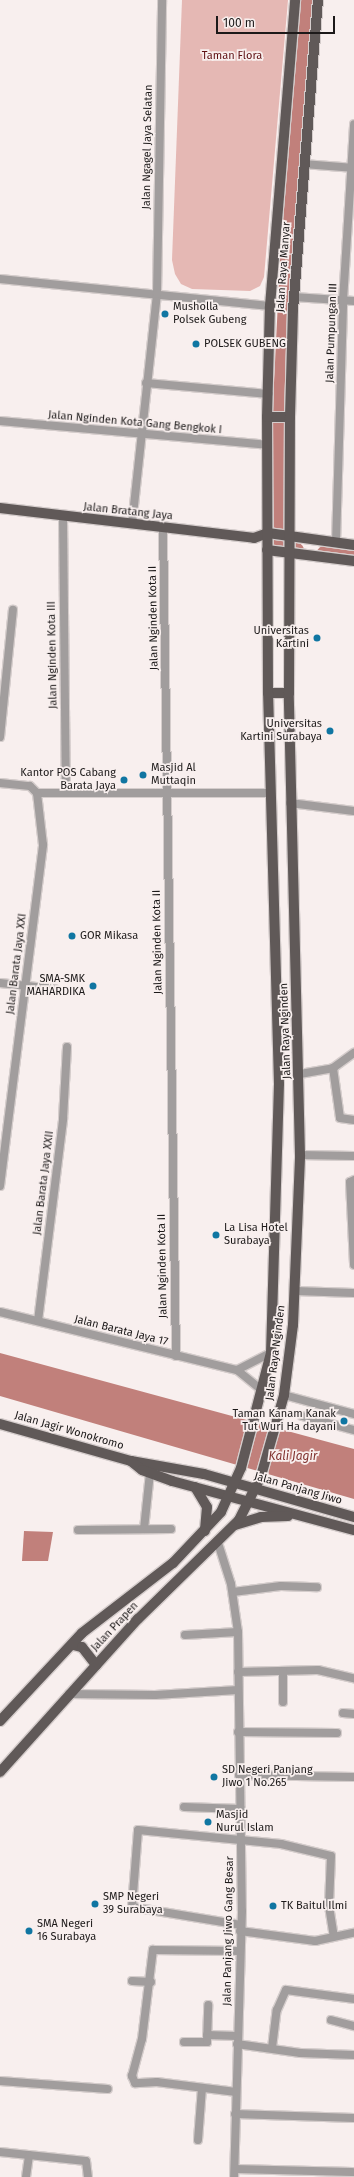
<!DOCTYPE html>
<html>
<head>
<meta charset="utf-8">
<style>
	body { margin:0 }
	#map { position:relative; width:354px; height:2177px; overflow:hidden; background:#f8efee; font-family:"Fira Sans",sans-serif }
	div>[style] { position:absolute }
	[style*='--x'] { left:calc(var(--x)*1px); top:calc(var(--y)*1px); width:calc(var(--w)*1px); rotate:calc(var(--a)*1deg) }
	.green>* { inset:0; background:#e5b8b4 }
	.water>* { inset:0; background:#c1807b }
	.river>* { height:14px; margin:-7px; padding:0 7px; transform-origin:7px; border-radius:7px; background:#c1807b }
	.roads { filter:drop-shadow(1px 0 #d5cdcc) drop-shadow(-1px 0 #d5cdcc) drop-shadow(0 1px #d5cdcc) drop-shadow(0 -1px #d5cdcc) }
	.minor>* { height:8px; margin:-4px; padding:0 4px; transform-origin:4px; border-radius:4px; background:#a19d9d }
	.major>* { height:10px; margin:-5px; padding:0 5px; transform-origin:5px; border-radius:5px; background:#605958 }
	.dots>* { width:11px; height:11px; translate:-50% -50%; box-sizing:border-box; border:2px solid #f8efee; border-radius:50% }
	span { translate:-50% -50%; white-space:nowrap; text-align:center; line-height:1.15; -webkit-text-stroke:3.5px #f8efee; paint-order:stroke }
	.park-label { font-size:11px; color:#5e0f12 }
	.street-label { font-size:11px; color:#1c1919 }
	.poi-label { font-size:11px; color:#1c1919 }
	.left { translate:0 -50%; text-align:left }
	.right { translate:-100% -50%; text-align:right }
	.water-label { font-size:12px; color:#80312e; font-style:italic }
	.scale { position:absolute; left:216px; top:16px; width:119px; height:18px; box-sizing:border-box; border:2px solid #1c1919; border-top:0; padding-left:5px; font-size:12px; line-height:14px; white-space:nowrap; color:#1c1919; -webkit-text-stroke:3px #f8efee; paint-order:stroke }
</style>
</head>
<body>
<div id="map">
	<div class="green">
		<div style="clip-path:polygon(182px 0,288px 0,264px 277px,260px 286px,250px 291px,192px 289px,181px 284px,175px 274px,172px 260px)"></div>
	</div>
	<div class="water">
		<div style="clip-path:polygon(0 1353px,354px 1449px,354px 1499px,0 1396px)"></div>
		<div style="clip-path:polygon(24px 1531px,53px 1532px,48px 1561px,22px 1561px)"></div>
	</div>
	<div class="river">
		<div style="--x:297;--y:550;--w:16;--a:-173"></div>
		<div style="--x:281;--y:548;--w:124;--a:-90.9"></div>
		<div style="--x:279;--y:424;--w:246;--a:-87.2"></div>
		<div style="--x:291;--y:178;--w:179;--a:-85.2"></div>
		<div style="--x:324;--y:553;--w:30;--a:6"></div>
	</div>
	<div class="roads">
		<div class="minor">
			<div style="--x:304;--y:164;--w:50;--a:4.6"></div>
			<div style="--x:0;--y:279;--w:271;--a:5.7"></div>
			<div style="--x:294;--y:297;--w:60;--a:3.8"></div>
			<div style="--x:146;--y:383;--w:123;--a:5.1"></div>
			<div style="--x:0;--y:421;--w:268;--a:5.1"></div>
			<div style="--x:63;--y:516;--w:277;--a:89.4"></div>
			<div style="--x:132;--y:524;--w:231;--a:-83.8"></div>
			<div style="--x:157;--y:294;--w:294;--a:-89"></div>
			<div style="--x:163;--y:528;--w:828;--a:89.1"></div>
			<div style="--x:336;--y:543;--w:242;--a:-88.3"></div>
			<div style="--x:343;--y:301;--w:177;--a:-86.4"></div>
			<div style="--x:0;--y:737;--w:128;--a:-84.2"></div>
			<div style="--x:0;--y:783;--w:30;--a:6"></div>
			<div style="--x:30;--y:786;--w:10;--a:45"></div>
			<div style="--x:37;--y:793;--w:234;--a:0"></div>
			<div style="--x:290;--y:803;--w:64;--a:7.1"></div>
			<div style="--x:0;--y:983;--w:55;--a:6.2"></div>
			<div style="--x:333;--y:1068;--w:50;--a:82"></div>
			<div style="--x:340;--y:1118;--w:14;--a:8"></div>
			<div style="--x:300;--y:1074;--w:34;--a:-10"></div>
			<div style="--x:333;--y:1068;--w:26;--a:-36"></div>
			<div style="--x:300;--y:1155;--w:54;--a:1.1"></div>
			<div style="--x:354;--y:1180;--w:4;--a:153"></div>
			<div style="--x:350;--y:1182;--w:83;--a:87.2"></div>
			<div style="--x:0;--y:1186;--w:344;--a:-82.8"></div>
			<div style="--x:43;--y:845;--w:52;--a:-96.6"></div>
			<div style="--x:295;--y:1291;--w:59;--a:1.9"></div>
			<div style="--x:0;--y:1312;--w:244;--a:13.8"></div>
			<div style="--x:237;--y:1370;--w:33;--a:39"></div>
			<div style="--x:38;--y:1321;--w:204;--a:-82.9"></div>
			<div style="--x:63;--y:1119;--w:72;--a:-86.8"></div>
			<div style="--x:237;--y:1370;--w:38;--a:-27"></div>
			<div style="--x:284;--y:1395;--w:73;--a:15.2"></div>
			<div style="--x:302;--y:1416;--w:54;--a:15.1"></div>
			<div style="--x:144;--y:1529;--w:56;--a:-83.9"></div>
			<div style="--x:78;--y:1530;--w:93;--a:-0.6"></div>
			<div style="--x:218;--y:1543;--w:43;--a:72.4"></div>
			<div style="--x:231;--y:1584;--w:49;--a:81.7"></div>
			<div style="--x:238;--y:1632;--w:279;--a:89.2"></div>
			<div style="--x:242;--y:1911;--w:266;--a:91.7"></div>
			<div style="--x:233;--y:1592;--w:48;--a:-7.1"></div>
			<div style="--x:281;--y:1586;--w:36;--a:2"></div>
			<div style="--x:185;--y:1635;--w:53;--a:-3.2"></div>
			<div style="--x:238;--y:1672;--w:80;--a:-1.4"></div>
			<div style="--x:318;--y:1670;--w:37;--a:13"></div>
			<div style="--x:69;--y:1694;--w:86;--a:0.7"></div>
			<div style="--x:155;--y:1695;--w:83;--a:-3.4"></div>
			<div style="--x:283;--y:1702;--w:31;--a:-90"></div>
			<div style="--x:343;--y:1713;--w:11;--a:5"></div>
			<div style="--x:238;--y:1732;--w:99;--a:0.6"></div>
			<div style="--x:239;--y:1775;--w:115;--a:1"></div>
			<div style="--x:184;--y:1807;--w:57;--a:2"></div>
			<div style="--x:241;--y:1925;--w:110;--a:-170.6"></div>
			<div style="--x:132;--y:1907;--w:77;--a:-85.5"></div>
			<div style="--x:138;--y:1830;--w:144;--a:5.6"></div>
			<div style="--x:281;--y:1844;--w:51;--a:13.5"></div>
			<div style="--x:331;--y:1856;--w:50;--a:92.3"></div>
			<div style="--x:329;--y:1906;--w:31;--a:81"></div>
			<div style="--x:240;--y:1931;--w:76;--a:7.6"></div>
			<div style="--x:315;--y:1941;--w:40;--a:-12"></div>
			<div style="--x:132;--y:1981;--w:19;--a:3"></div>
			<div style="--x:331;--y:2020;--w:24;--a:15"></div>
			<div style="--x:207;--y:2035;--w:30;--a:2"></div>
			<div style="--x:184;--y:2042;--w:23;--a:0"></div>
			<div style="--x:207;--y:2042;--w:37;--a:-88"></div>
			<div style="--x:237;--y:2044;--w:64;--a:8.1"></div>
			<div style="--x:300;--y:2053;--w:54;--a:2.1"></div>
			<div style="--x:272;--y:2048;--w:38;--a:-83"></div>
			<div style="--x:277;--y:2010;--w:22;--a:-66"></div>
			<div style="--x:286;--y:1990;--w:69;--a:7.5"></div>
			<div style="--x:0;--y:2081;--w:108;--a:4.2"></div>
			<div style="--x:236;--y:2092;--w:80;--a:-172.8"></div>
			<div style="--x:157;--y:2082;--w:22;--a:177"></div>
			<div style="--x:135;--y:2083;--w:8;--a:-113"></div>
			<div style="--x:132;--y:2076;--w:38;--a:-75"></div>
			<div style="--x:142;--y:2039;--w:90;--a:-83"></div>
			<div style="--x:153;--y:1950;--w:87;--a:0.7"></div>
			<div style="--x:235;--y:2114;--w:119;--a:1.9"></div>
			<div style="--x:198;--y:2140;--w:52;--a:-85.6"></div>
			<div style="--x:0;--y:2152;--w:86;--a:6"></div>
			<div style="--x:86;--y:2161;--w:16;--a:83"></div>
			<div style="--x:235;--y:2169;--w:117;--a:1.5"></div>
			<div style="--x:26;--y:2177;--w:22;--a:-82"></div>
		</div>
		<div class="major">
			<div style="--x:267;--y:417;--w:23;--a:0"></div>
			<div style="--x:0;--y:508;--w:256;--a:6.7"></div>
			<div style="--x:254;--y:538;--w:15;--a:-20"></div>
			<div style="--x:268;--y:533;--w:87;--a:7.9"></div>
			<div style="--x:267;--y:550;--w:88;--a:7.2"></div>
			<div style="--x:268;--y:693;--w:21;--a:0"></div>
			<div style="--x:0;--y:1424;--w:136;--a:15.8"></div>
			<div style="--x:131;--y:1461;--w:74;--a:10.1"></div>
			<div style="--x:204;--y:1474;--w:156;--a:16"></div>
			<div style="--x:131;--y:1461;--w:14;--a:39"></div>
			<div style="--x:142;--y:1470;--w:32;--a:20"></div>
			<div style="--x:172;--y:1481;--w:188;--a:15.1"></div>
			<div style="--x:195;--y:1487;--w:23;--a:59"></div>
			<div style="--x:207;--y:1507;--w:24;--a:95"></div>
			<div style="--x:235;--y:1525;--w:27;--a:-17"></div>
			<div style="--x:261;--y:1517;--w:27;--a:-2"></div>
			<div style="--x:73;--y:1645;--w:9;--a:13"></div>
			<div style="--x:82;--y:1647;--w:23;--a:52"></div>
			<div style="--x:0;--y:1721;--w:120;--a:-47"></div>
			<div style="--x:82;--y:1633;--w:115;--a:-37.6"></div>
			<div style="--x:173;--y:1563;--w:70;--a:-46.7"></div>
			<div style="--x:221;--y:1512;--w:48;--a:-65.6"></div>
			<div style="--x:241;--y:1468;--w:119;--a:-75.4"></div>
			<div style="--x:271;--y:1353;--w:269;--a:-88.3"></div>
			<div style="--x:279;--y:1084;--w:391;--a:-91.6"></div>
			<div style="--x:268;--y:693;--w:276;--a:-90.2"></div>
			<div style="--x:267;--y:417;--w:111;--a:-88.5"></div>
			<div style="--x:270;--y:306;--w:307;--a:-85.3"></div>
			<div style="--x:0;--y:1772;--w:206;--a:-48"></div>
			<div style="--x:138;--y:1619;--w:141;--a:-44.4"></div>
			<div style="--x:239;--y:1520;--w:49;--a:-63.4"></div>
			<div style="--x:261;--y:1476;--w:84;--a:-74.1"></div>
			<div style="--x:284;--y:1395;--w:71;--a:-82.7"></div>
			<div style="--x:293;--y:1325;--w:170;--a:-87.6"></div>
			<div style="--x:300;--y:1155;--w:462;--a:-91.4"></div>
			<div style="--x:289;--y:693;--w:276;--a:-89.8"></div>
			<div style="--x:290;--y:417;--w:107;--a:-88.4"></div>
			<div style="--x:293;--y:310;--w:311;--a:-85.4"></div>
		</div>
	</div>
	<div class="dots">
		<div style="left:165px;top:314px;background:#1076a2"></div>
		<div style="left:196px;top:344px;background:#1076a2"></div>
		<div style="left:317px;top:638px;background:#1076a2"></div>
		<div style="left:330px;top:731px;background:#1076a2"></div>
		<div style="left:143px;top:775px;background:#1076a2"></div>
		<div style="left:124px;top:780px;background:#1076a2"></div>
		<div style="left:72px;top:936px;background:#1076a2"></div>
		<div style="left:93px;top:986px;background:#1076a2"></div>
		<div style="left:216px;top:1235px;background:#1076a2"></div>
		<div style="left:344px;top:1421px;background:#1076a2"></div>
		<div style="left:214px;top:1777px;background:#1076a2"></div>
		<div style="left:208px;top:1822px;background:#1076a2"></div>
		<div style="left:95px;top:1904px;background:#1076a2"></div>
		<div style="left:273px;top:1906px;background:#1076a2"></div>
		<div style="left:29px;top:1931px;background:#1076a2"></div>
	</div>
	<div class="park-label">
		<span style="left:232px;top:56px">Taman Flora</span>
	</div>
	<div class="street-label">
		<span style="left:148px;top:147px;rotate:-89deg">Jalan Ngagel Jaya Selatan</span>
		<span style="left:284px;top:267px;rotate:-86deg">Jalan Raya Manyar</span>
		<span style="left:332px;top:333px;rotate:-88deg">Jalan Pumpungan III</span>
		<span style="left:135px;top:423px;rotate:5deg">Jalan Nginden Kota Gang Bengkok I</span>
		<span style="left:128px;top:512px;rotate:6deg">Jalan Bratang Jaya</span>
		<span style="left:154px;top:618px;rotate:-91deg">Jalan Nginden Kota II</span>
		<span style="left:53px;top:655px;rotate:-91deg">Jalan Nginden Kota III</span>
		<span style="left:158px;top:942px;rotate:-91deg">Jalan Nginden Kota II</span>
		<span style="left:17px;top:964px;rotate:-83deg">Jalan Barata Jaya XXI</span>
		<span style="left:286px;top:1031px;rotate:-92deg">Jalan Raya Nginden</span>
		<span style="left:44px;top:1183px;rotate:-83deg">Jalan Barata Jaya XXII</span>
		<span style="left:163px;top:1266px;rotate:-91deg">Jalan Nginden Kota II</span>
		<span style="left:121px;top:1331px;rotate:14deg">Jalan Barata Jaya 17</span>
		<span style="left:276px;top:1353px;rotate:-83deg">Jalan Raya Nginden</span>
		<span style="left:69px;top:1431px;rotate:16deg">Jalan Jagir Wonokromo</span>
		<span style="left:298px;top:1489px;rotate:16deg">Jalan Panjang Jiwo</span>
		<span style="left:115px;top:1627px;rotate:-47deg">Jalan Prapen</span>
		<span style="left:229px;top:1931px;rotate:-89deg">Jalan Panjang Jiwo Gang Besar</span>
	</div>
	<div class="poi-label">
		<span class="left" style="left:173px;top:314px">Musholla<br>Polsek Gubeng</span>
		<span class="left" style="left:204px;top:344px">POLSEK GUBENG</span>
		<span class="right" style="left:309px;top:638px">Universitas<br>Kartini</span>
		<span class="right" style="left:322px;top:731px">Universitas<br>Kartini Surabaya</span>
		<span class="left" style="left:151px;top:775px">Masjid Al<br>Muttaqin</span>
		<span class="right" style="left:116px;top:780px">Kantor POS Cabang<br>Barata Jaya</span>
		<span class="left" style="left:80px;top:936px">GOR Mikasa</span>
		<span class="right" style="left:85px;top:986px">SMA-SMK<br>MAHARDIKA</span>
		<span class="left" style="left:224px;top:1235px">La Lisa Hotel<br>Surabaya</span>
		<span class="right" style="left:336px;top:1421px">Taman Kanam Kanak<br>Tut Wuri Ha dayani</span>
		<span class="left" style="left:222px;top:1777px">SD Negeri Panjang<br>Jiwo 1 No.265</span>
		<span class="left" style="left:216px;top:1822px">Masjid<br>Nurul Islam</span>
		<span class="left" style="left:103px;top:1904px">SMP Negeri<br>39 Surabaya</span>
		<span class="left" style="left:281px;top:1906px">TK Baitul Ilmi</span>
		<span class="left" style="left:37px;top:1931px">SMA Negeri<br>16 Surabaya</span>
	</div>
	<div class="water-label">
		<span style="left:293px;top:1457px">Kali Jagir</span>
	</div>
	<div class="scale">100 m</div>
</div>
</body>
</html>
